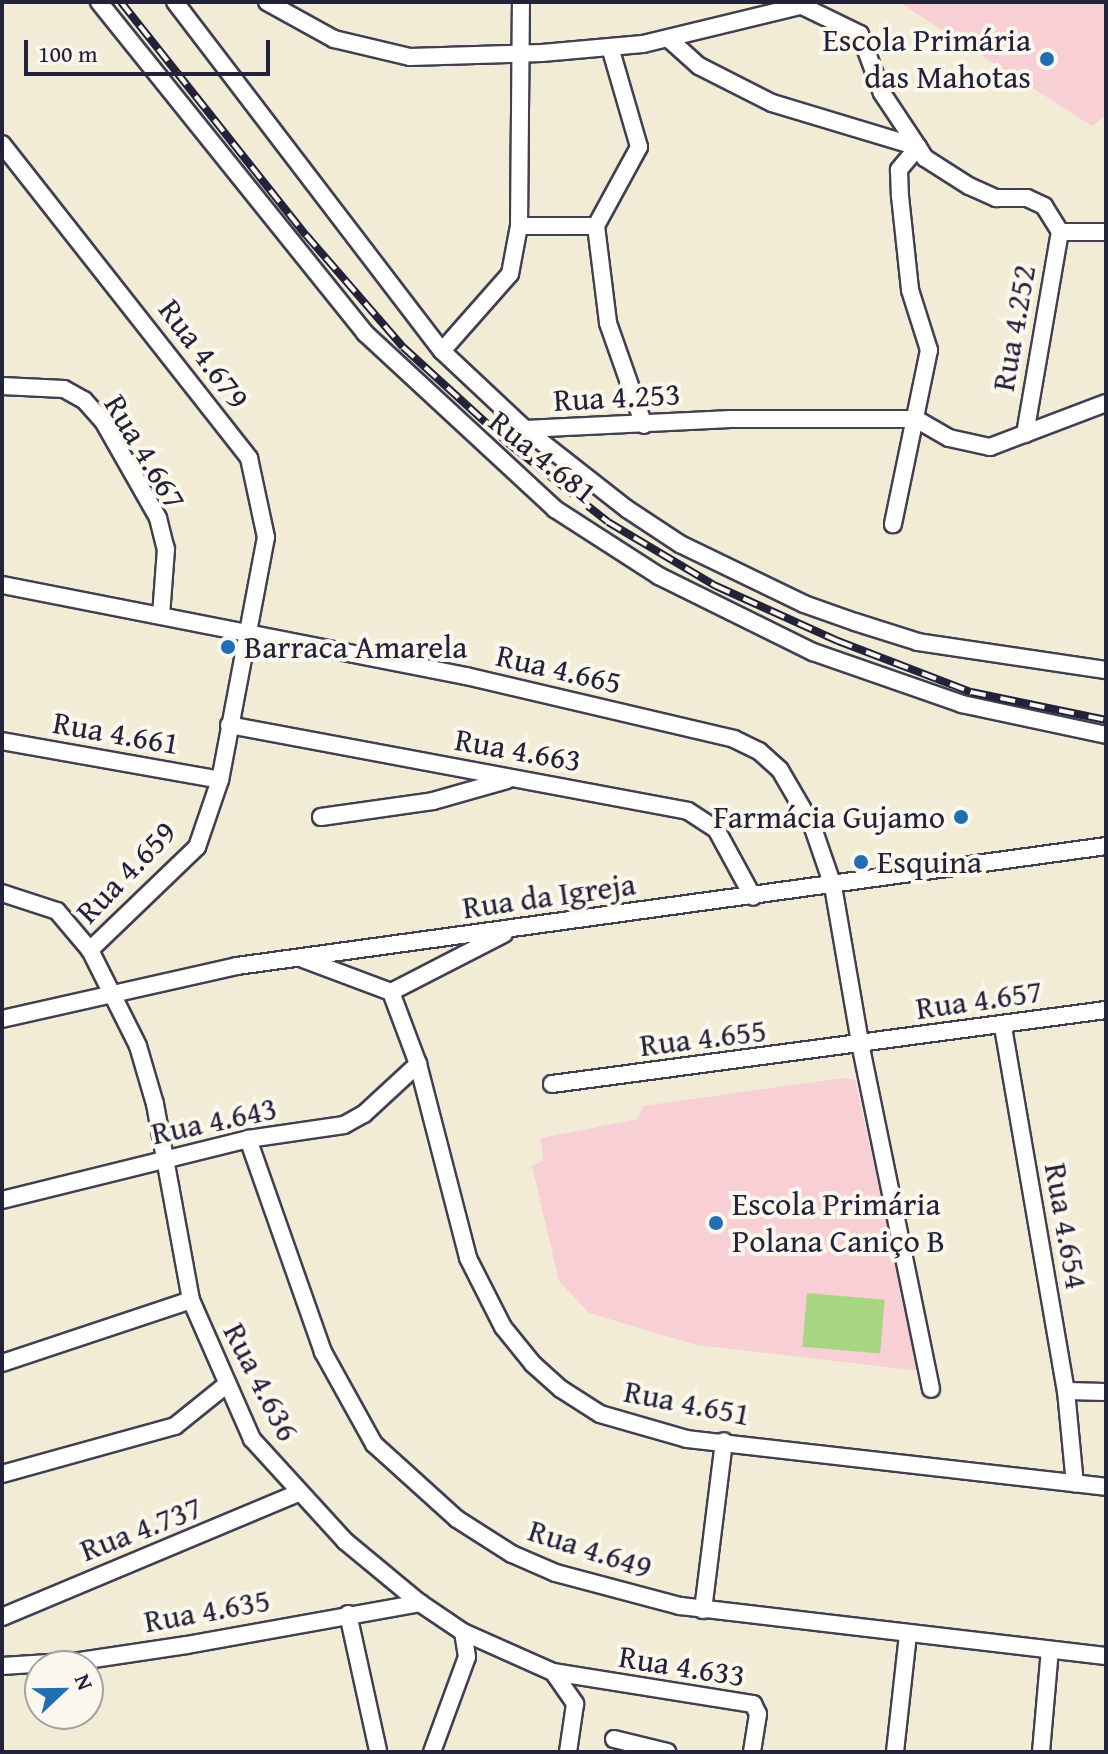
<!DOCTYPE html>
<html>
<head>
<meta charset="utf-8">
<style>
	body { margin:0 }
	#map { position:relative; width:1108px; height:1754px; overflow:hidden; background:#f2ecd6; font-family:"Gentium Book Plus",serif }
	div>[style] { position:absolute }
	[style*='--x'] { left:calc(var(--x)*1px); top:calc(var(--y)*1px); width:calc(var(--w)*1px); rotate:calc(var(--a)*1deg) }
	.built>* { inset:0; background:#f7cfd4 }
	.green>* { inset:0; background:#a8d581; transform-origin:0 0 }
	.roads { filter:drop-shadow(2px 0 #414052) drop-shadow(-2px 0 #414052) drop-shadow(0 2px #414052) drop-shadow(0 -2px #414052) }
	.minor>* { height:16px; margin:-8px; padding:0 8px; transform-origin:8px; border-radius:8px; background:#fff }
	.rail>* { height:8px; margin-top:-4px; transform-origin:0; background:repeating-linear-gradient(90deg,#fbf7ec 0 15px,#22223b 0 30px); box-sizing:border-box; border-block:2px solid #22223b }
	.dots>* { width:22px; height:22px; translate:-50% -50%; box-sizing:border-box; border:4px solid #fbf7ec; border-radius:50% }
	span { translate:-50% -50%; white-space:nowrap; text-align:center; line-height:1.15; -webkit-text-stroke:8px #fbf7ec; paint-order:stroke }
	.poi-label { font-size:32px; color:#22223b }
	.right { translate:-100% -50%; text-align:right }
	.left { translate:0 -50%; text-align:left }
	.street-label { font-size:32px; color:#22223b }
	.frame { position:absolute; inset:0; border:4px solid #22223b; pointer-events:none }
	.north { position:absolute; left:24px; top:1650px; width:80px; height:80px; box-sizing:border-box; background:#fbf7ec; border:2px solid #a4a2a5; border-radius:50%; rotate:68deg; font-size:22px; font-weight:700; line-height:32px; text-align:center; color:#22223b }
	.north::after { content:''; display:block; margin:auto; width:28px; height:36px; background:#1f6fb2; clip-path:polygon(50% 0,100% 100%,50% 72%,0 100%) }
	.scale { position:absolute; left:24px; top:40px; width:246px; height:36px; box-sizing:border-box; border:4px solid #22223b; border-top:0; padding-left:10px; font-size:24px; line-height:28px; white-space:nowrap; color:#22223b; -webkit-text-stroke:6px #fbf7ec; paint-order:stroke }
</style>
</head>
<body>
<div id="map">
	<div class="built">
		<div style="clip-path:polygon(1106px 2px,1106px 115px,1092px 126px,900px 3px)"></div>
		<div style="clip-path:polygon(843px 1078px,855px 1080px,920px 1371px,697px 1345px,589px 1313px,559px 1281px,532px 1166px,543px 1161px,541px 1138px,638px 1119px,643px 1106px)"></div>
	</div>
	<div class="green">
		<div style="left:807px;top:1293px;width:78px;height:54px;rotate:5deg"></div>
	</div>
	<div class="roads">
		<div class="minor">
			<div style="--x:99;--y:2;--w:425;--a:51.2"></div>
			<div style="--x:365;--y:333;--w:259;--a:42.8"></div>
			<div style="--x:555;--y:509;--w:124;--a:32.8"></div>
			<div style="--x:659;--y:576;--w:172;--a:26.3"></div>
			<div style="--x:813;--y:652;--w:158;--a:19.2"></div>
			<div style="--x:962;--y:704;--w:147;--a:12.1"></div>
			<div style="--x:175;--y:2;--w:439;--a:52.6"></div>
			<div style="--x:442;--y:351;--w:114;--a:43.2"></div>
			<div style="--x:525;--y:429;--w:130;--a:38.1"></div>
			<div style="--x:627;--y:509;--w:64;--a:33.4"></div>
			<div style="--x:680;--y:544;--w:138;--a:25.8"></div>
			<div style="--x:804;--y:604;--w:54;--a:19.4"></div>
			<div style="--x:855;--y:622;--w:66;--a:17.6"></div>
			<div style="--x:918;--y:642;--w:190;--a:8.5"></div>
			<div style="--x:267;--y:2;--w:77;--a:28.9"></div>
			<div style="--x:334;--y:39;--w:78;--a:13.3"></div>
			<div style="--x:410;--y:57;--w:132;--a:-1.7"></div>
			<div style="--x:542;--y:53;--w:101;--a:-5.1"></div>
			<div style="--x:643;--y:44;--w:170;--a:-13.6"></div>
			<div style="--x:794;--y:2;--w:73;--a:25.9"></div>
			<div style="--x:860;--y:34;--w:63;--a:69.6"></div>
			<div style="--x:882;--y:93;--w:65;--a:56.3"></div>
			<div style="--x:918;--y:147;--w:30;--a:130"></div>
			<div style="--x:899;--y:170;--w:26;--a:88"></div>
			<div style="--x:900;--y:196;--w:95;--a:83.9"></div>
			<div style="--x:910;--y:290;--w:63;--a:72.4"></div>
			<div style="--x:929;--y:350;--w:178;--a:101.7"></div>
			<div style="--x:670;--y:40;--w:39;--a:42"></div>
			<div style="--x:699;--y:66;--w:82;--a:26.9"></div>
			<div style="--x:772;--y:103;--w:152;--a:16.8"></div>
			<div style="--x:918;--y:147;--w:13;--a:58"></div>
			<div style="--x:925;--y:158;--w:52;--a:32.5"></div>
			<div style="--x:969;--y:186;--w:30;--a:24"></div>
			<div style="--x:996;--y:198;--w:31;--a:0"></div>
			<div style="--x:1027;--y:198;--w:19;--a:25"></div>
			<div style="--x:1044;--y:206;--w:31;--a:58"></div>
			<div style="--x:610;--y:47;--w:104;--a:73.8"></div>
			<div style="--x:639;--y:147;--w:90;--a:118.6"></div>
			<div style="--x:596;--y:226;--w:98;--a:82.9"></div>
			<div style="--x:608;--y:323;--w:108;--a:70.6"></div>
			<div style="--x:2;--y:144;--w:400;--a:51.8"></div>
			<div style="--x:249;--y:458;--w:81;--a:77.9"></div>
			<div style="--x:266;--y:537;--w:247;--a:100.7"></div>
			<div style="--x:220;--y:780;--w:71;--a:108.9"></div>
			<div style="--x:197;--y:847;--w:149;--a:136.1"></div>
			<div style="--x:90;--y:950;--w:51;--a:-130.2"></div>
			<div style="--x:57;--y:911;--w:58;--a:-161.9"></div>
			<div style="--x:519;--y:226;--w:77;--a:0"></div>
			<div style="--x:1060;--y:232;--w:46;--a:0"></div>
			<div style="--x:442;--y:351;--w:103;--a:-48.6"></div>
			<div style="--x:510;--y:274;--w:49;--a:-79.4"></div>
			<div style="--x:519;--y:226;--w:224;--a:-89.5"></div>
			<div style="--x:2;--y:386;--w:62;--a:2.8"></div>
			<div style="--x:64;--y:389;--w:23;--a:29"></div>
			<div style="--x:84;--y:400;--w:28;--a:48"></div>
			<div style="--x:103;--y:421;--w:112;--a:60.4"></div>
			<div style="--x:158;--y:518;--w:32;--a:76"></div>
			<div style="--x:166;--y:549;--w:66;--a:94.3"></div>
			<div style="--x:525;--y:429;--w:206;--a:-2.8"></div>
			<div style="--x:731;--y:419;--w:185;--a:0"></div>
			<div style="--x:916;--y:419;--w:38;--a:30"></div>
			<div style="--x:949;--y:438;--w:42;--a:12.4"></div>
			<div style="--x:990;--y:447;--w:124;--a:-20.8"></div>
			<div style="--x:1025;--y:434;--w:205;--a:-80.2"></div>
			<div style="--x:2;--y:585;--w:473;--a:11.1"></div>
			<div style="--x:466;--y:676;--w:275;--a:13.2"></div>
			<div style="--x:734;--y:739;--w:28;--a:26"></div>
			<div style="--x:759;--y:751;--w:28;--a:42"></div>
			<div style="--x:780;--y:770;--w:64;--a:59.8"></div>
			<div style="--x:812;--y:825;--w:65;--a:71"></div>
			<div style="--x:833;--y:886;--w:159;--a:80.2"></div>
			<div style="--x:860;--y:1043;--w:353;--a:78.4"></div>
			<div style="--x:229;--y:725;--w:467;--a:10.6"></div>
			<div style="--x:688;--y:811;--w:33;--a:33"></div>
			<div style="--x:716;--y:829;--w:77;--a:61.4"></div>
			<div style="--x:2;--y:741;--w:221;--a:10.1"></div>
			<div style="--x:321;--y:817;--w:113;--a:-8.1"></div>
			<div style="--x:433;--y:801;--w:77;--a:-15.8"></div>
			<div style="--x:90;--y:950;--w:107;--a:63.4"></div>
			<div style="--x:138;--y:1046;--w:60;--a:73.7"></div>
			<div style="--x:155;--y:1104;--w:199;--a:79.6"></div>
			<div style="--x:191;--y:1300;--w:152;--a:66.3"></div>
			<div style="--x:252;--y:1439;--w:138;--a:47.6"></div>
			<div style="--x:345;--y:1541;--w:97;--a:39.6"></div>
			<div style="--x:420;--y:1603;--w:52;--a:34"></div>
			<div style="--x:463;--y:1632;--w:98;--a:24"></div>
			<div style="--x:553;--y:1672;--w:39;--a:55"></div>
			<div style="--x:575;--y:1704;--w:49;--a:98.3"></div>
			<div style="--x:303;--y:959;--w:94;--a:20.6"></div>
			<div style="--x:391;--y:992;--w:77;--a:69.4"></div>
			<div style="--x:418;--y:1064;--w:200;--a:75.5"></div>
			<div style="--x:468;--y:1258;--w:77;--a:63.1"></div>
			<div style="--x:503;--y:1327;--w:48;--a:51"></div>
			<div style="--x:533;--y:1364;--w:38;--a:42"></div>
			<div style="--x:561;--y:1389;--w:46;--a:32.7"></div>
			<div style="--x:600;--y:1414;--w:91;--a:16"></div>
			<div style="--x:687;--y:1439;--w:422;--a:6.5"></div>
			<div style="--x:391;--y:992;--w:127;--a:-27.2"></div>
			<div style="--x:2;--y:1019;--w:241;--a:-12.7"></div>
			<div style="--x:237;--y:966;--w:877;--a:-7.86"></div>
			<div style="--x:1003;--y:1027;--w:369;--a:80.2"></div>
			<div style="--x:1066;--y:1391;--w:93;--a:84.5"></div>
			<div style="--x:552;--y:1084;--w:559;--a:-7.61"></div>
			<div style="--x:248;--y:1139;--w:226;--a:70.6"></div>
			<div style="--x:323;--y:1352;--w:105;--a:61"></div>
			<div style="--x:374;--y:1444;--w:112;--a:42.1"></div>
			<div style="--x:457;--y:1519;--w:65;--a:32.5"></div>
			<div style="--x:512;--y:1554;--w:48;--a:23.4"></div>
			<div style="--x:556;--y:1573;--w:128;--a:14.9"></div>
			<div style="--x:680;--y:1606;--w:429;--a:6.7"></div>
			<div style="--x:2;--y:1200;--w:253;--a:-13.9"></div>
			<div style="--x:248;--y:1139;--w:97;--a:-8.3"></div>
			<div style="--x:344;--y:1125;--w:23;--a:-29"></div>
			<div style="--x:364;--y:1114;--w:74;--a:-42.8"></div>
			<div style="--x:2;--y:1363;--w:199;--a:-18.4"></div>
			<div style="--x:1066;--y:1391;--w:40;--a:1.4"></div>
			<div style="--x:2;--y:1474;--w:180;--a:-15.5"></div>
			<div style="--x:175;--y:1426;--w:65;--a:-38.8"></div>
			<div style="--x:703;--y:1610;--w:170;--a:-82.9"></div>
			<div style="--x:348;--y:1614;--w:140;--a:77.6"></div>
			<div style="--x:2;--y:1617;--w:322;--a:-22.7"></div>
			<div style="--x:2;--y:1666;--w:78;--a:-3.7"></div>
			<div style="--x:80;--y:1661;--w:108;--a:-8.5"></div>
			<div style="--x:187;--y:1645;--w:237;--a:-10.2"></div>
			<div style="--x:553;--y:1672;--w:203;--a:9.1"></div>
			<div style="--x:753;--y:1704;--w:11;--a:63"></div>
			<div style="--x:758;--y:1714;--w:38;--a:99"></div>
			<div style="--x:614;--y:1739;--w:55;--a:13.8"></div>
			<div style="--x:432;--y:1752;--w:101;--a:-69.8"></div>
			<div style="--x:467;--y:1657;--w:25;--a:-99"></div>
			<div style="--x:895;--y:1752;--w:119;--a:-83.7"></div>
			<div style="--x:1041;--y:1752;--w:102;--a:-85"></div>
		</div>
	</div>
	<div class="rail">
		<div style="--x:121;--y:2;--w:298;--a:51.6"></div>
		<div style="--x:306;--y:235;--w:148;--a:49.1"></div>
		<div style="--x:403;--y:347;--w:142;--a:42.4"></div>
		<div style="--x:508;--y:443;--w:127;--a:38.3"></div>
		<div style="--x:608;--y:522;--w:126;--a:30.7"></div>
		<div style="--x:716;--y:586;--w:134;--a:24.3"></div>
		<div style="--x:838;--y:641;--w:142;--a:21"></div>
		<div style="--x:971;--y:692;--w:138;--a:11.7"></div>
	</div>
	<div class="dots">
		<div style="left:1047px;top:59px;background:#1f6fb2"></div>
		<div style="left:228px;top:647px;background:#1f6fb2"></div>
		<div style="left:961px;top:817px;background:#1f6fb2"></div>
		<div style="left:861px;top:862px;background:#1f6fb2"></div>
		<div style="left:716px;top:1223px;background:#1f6fb2"></div>
	</div>
	<div class="poi-label">
		<span class="right" style="left:1031px;top:59px">Escola Primária<br>das Mahotas</span>
		<span class="left" style="left:244px;top:647px">Barraca Amarela</span>
		<span class="right" style="left:945px;top:817px">Farmácia Gujamo</span>
		<span class="left" style="left:877px;top:862px">Esquina</span>
		<span class="left" style="left:732px;top:1223px">Escola Primária<br>Polana Caniço B</span>
	</div>
	<div class="street-label">
		<span style="left:1014px;top:328px;rotate:-80deg">Rua 4.252</span>
		<span style="left:204px;top:354px;rotate:53deg">Rua 4.679</span>
		<span style="left:617px;top:397px;rotate:-3deg">Rua 4.253</span>
		<span style="left:145px;top:452px;rotate:59deg">Rua 4.667</span>
		<span style="left:543px;top:457px;rotate:39deg">Rua 4.681</span>
		<span style="left:559px;top:669px;rotate:13deg">Rua 4.665</span>
		<span style="left:116px;top:733px;rotate:10deg">Rua 4.661</span>
		<span style="left:518px;top:750px;rotate:10deg">Rua 4.663</span>
		<span style="left:126px;top:872px;rotate:-46deg">Rua 4.659</span>
		<span style="left:549px;top:896px;rotate:-8deg">Rua da Igreja</span>
		<span style="left:979px;top:1000px;rotate:-8deg">Rua 4.657</span>
		<span style="left:703px;top:1038px;rotate:-7deg">Rua 4.655</span>
		<span style="left:214px;top:1121px;rotate:-12deg">Rua 4.643</span>
		<span style="left:1066px;top:1226px;rotate:80deg">Rua 4.654</span>
		<span style="left:261px;top:1382px;rotate:63deg">Rua 4.636</span>
		<span style="left:687px;top:1403px;rotate:11deg">Rua 4.651</span>
		<span style="left:141px;top:1529px;rotate:-21deg">Rua 4.737</span>
		<span style="left:590px;top:1549px;rotate:18deg">Rua 4.649</span>
		<span style="left:207px;top:1611px;rotate:-10deg">Rua 4.635</span>
		<span style="left:682px;top:1666px;rotate:9deg">Rua 4.633</span>
	</div>
	<div class="frame"></div>
	<div class="north">N</div>
	<div class="scale">100 m</div>
</div>
</body>
</html>
